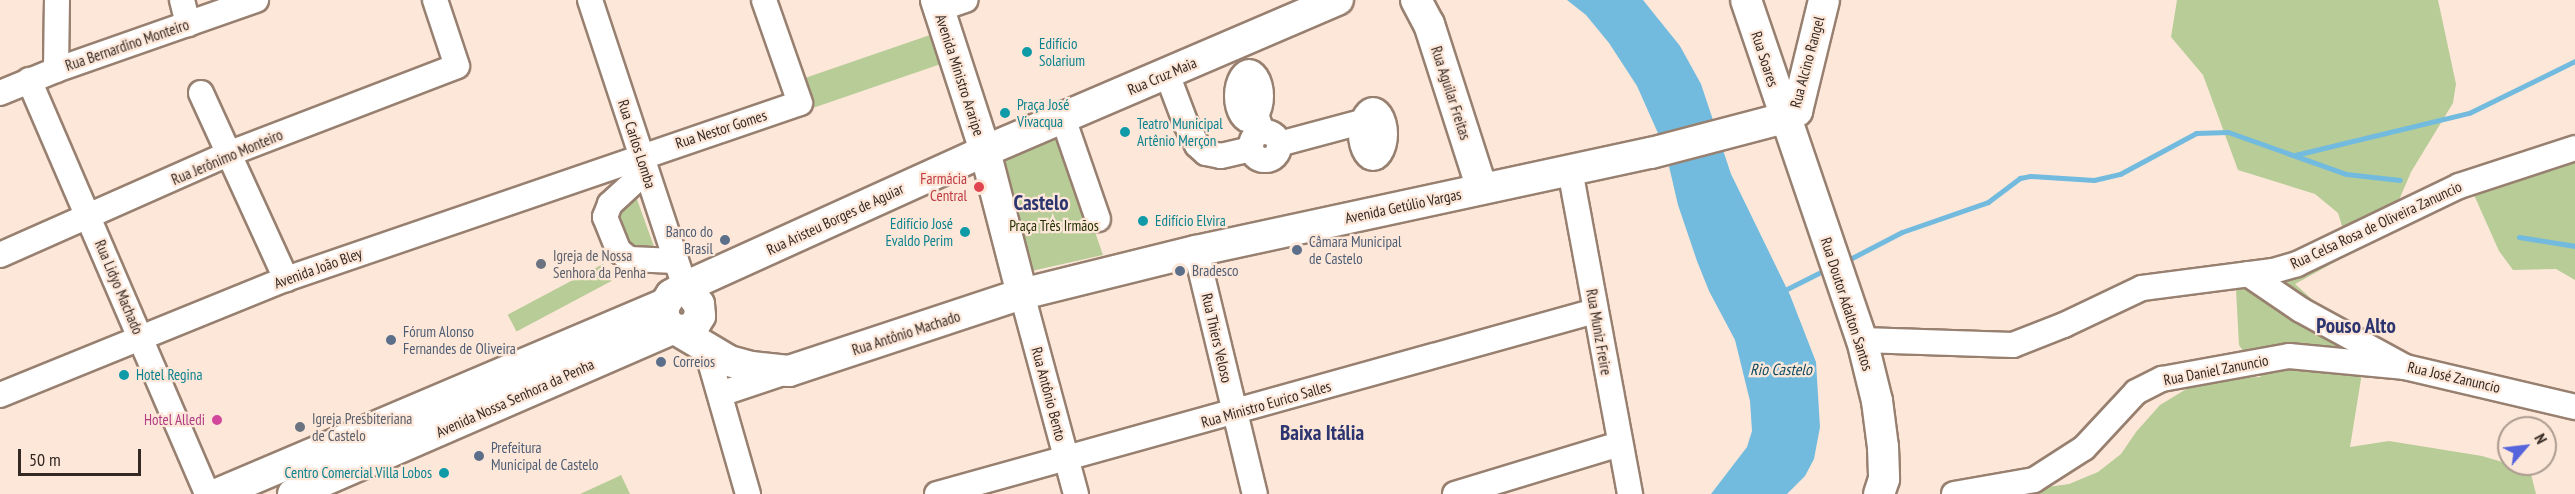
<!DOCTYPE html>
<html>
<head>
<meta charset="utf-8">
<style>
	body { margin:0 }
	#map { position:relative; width:2575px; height:494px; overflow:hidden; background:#fde7d9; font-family:"PT Sans Narrow",sans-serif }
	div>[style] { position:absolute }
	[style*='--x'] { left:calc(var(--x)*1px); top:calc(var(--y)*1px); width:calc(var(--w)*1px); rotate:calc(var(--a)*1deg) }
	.green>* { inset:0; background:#b7cc96; transform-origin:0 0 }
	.water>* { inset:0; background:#73bbde }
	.stream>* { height:5px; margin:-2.5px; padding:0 2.5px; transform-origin:2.5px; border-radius:2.5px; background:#73bbde }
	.roads { filter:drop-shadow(2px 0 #988070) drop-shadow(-2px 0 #988070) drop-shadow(0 2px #988070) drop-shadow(0 -2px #988070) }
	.minor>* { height:24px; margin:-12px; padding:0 12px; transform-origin:12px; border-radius:12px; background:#fff }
	.minor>.ring { margin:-12px; padding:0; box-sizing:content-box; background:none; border:24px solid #fff; border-radius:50% }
	.major>* { height:30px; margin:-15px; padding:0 15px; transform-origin:15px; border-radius:15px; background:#fff }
	.dots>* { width:16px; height:16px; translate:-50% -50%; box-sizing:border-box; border:3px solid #fde7d9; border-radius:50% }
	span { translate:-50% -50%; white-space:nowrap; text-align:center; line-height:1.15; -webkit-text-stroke:4.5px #fde7d9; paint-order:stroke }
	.culture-label { font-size:15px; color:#0d838f }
	.left { translate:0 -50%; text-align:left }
	.right { translate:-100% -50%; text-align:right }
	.street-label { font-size:15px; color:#332822 }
	.health-label { font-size:15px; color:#be3a42 }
	.park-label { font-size:15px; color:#253203 }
	.service-label { font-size:15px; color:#4e5e75 }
	.worship-label { font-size:15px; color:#5b616d }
	.hotel-label { font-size:15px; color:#b23c85 }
	.water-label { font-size:16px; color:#0e4b63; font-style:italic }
	.district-label { font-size:21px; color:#2c356f; font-weight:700 }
	.north { position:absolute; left:2497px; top:416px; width:60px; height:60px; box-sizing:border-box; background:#fde7d9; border:2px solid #ac9b90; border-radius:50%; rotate:62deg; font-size:16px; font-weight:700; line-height:24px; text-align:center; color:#332822 }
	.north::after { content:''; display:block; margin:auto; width:21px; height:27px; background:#5665dc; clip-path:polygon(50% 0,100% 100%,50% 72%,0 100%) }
	.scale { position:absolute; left:18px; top:449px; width:123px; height:27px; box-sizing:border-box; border:3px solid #332822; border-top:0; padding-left:8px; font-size:18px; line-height:21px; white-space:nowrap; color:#332822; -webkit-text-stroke:4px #fde7d9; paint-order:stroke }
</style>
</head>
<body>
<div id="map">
	<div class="green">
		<div style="clip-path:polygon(2177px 0,2438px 0,2456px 84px,2453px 103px,2411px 172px,2384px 235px,2295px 284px,2366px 348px,2350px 447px,2389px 441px,2482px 456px,2530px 470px,2536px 494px,2000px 494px,2069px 484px,2098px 472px,2121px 454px,2136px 432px,2160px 405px,2188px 388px,2222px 378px,2261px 377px,2239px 345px,2235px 271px,2307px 256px,2344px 232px,2338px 213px,2315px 194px,2238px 170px,2203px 75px,2171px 37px)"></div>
		<div style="left:930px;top:35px;width:31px;height:133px;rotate:71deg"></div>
		<div style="clip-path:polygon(1060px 130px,1103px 255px,1027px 272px,998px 156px)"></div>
		<div style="clip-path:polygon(2575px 151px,2575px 280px,2556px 269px,2513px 270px,2499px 251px,2474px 195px,2514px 167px)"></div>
		<div style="clip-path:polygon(634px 191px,656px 252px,630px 251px,614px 210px)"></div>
		<div style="left:603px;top:264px;width:19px;height:108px;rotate:62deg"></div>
		<div style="clip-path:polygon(621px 475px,630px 494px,580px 494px,615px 478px)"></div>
	</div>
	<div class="water">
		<div style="clip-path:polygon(1567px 0,1643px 0,1680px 46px,1701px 84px,1731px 174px,1790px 295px,1816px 362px,1820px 427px,1814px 459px,1805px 476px,1787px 494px,1711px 494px,1747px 447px,1752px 431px,1750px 401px,1735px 340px,1709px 291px,1697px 261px,1678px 205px,1665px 149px,1637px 86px,1609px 43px,1586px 15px)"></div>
	</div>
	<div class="stream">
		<div style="--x:2295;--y:155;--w:179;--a:-13.6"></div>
		<div style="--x:2469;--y:113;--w:118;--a:-26.1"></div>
		<div style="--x:2519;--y:237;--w:57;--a:9.1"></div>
		<div style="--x:1846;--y:261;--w:63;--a:-27.4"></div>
		<div style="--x:1902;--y:232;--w:91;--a:-19.2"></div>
		<div style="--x:1988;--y:202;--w:40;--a:-37"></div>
		<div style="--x:2020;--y:178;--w:10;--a:-11"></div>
		<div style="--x:2030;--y:176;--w:64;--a:3.6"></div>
		<div style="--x:2094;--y:180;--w:27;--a:-13"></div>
		<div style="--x:2120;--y:174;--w:86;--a:-28.3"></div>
		<div style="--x:2196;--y:133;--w:32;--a:-2"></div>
		<div style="--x:2228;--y:132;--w:125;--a:19.6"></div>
		<div style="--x:2346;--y:174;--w:54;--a:6.3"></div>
		<div style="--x:1783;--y:291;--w:40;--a:-26.6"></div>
	</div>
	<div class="roads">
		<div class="minor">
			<div style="--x:182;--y:0;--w:25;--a:76"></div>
			<div style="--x:590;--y:0;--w:302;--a:71.7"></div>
			<div style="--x:939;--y:9;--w:28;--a:-19"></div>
			<div style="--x:56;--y:70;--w:70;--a:-89.2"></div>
			<div class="ring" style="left:1237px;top:72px;width:-8px;height:-8px"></div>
			<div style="--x:1167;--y:74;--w:53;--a:69.2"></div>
			<div style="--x:1186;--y:124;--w:24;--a:62"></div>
			<div style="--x:1197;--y:145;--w:12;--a:42"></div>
			<div style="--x:1206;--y:153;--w:15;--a:11"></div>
			<div style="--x:1221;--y:156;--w:31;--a:-13"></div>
			<div style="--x:29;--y:80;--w:451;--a:66.7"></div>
			<div style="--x:1247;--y:87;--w:47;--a:71.6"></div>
			<div style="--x:0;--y:93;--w:61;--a:-22.3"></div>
			<div style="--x:56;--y:70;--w:212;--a:-19.3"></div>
			<div style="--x:201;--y:93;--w:205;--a:65.4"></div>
			<div class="ring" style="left:1361px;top:110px;width:-4px;height:-4px"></div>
			<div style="--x:1063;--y:118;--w:107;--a:70.9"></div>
			<div class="ring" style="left:1251px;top:132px;width:4px;height:4px"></div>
			<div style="--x:1279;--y:144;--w:85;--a:-15"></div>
			<div style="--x:1570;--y:170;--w:330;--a:79.5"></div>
			<div style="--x:646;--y:171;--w:49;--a:137.5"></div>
			<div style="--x:610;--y:204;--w:14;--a:111"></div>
			<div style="--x:605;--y:217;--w:35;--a:68"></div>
			<div style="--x:618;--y:250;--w:14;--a:39"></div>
			<div style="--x:629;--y:259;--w:47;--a:2.4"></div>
			<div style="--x:1196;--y:251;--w:250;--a:76.4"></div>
			<div style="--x:0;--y:255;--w:249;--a:-23.9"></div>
			<div style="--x:228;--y:154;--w:245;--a:-21"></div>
			<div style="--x:457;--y:66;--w:70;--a:-108.4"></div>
			<div style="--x:2248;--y:274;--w:64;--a:34.2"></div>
			<div style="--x:2301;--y:310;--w:119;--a:28.7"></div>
			<div style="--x:2405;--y:367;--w:175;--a:13.2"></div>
			<div style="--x:1022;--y:294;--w:207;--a:74.9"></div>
			<div style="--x:1862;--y:340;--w:151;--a:1.9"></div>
			<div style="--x:2013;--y:345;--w:55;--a:-21.4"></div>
			<div style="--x:2064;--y:325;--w:86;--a:-25.4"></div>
			<div style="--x:2142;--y:288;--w:132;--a:-7.4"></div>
			<div style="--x:2273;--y:271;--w:25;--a:-16"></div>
			<div style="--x:2297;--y:264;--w:180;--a:-25.7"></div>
			<div style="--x:2459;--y:186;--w:122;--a:-18.1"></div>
			<div style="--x:707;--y:351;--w:149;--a:74"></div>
			<div style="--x:720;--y:394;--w:70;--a:-18.4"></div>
			<div style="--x:0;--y:395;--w:309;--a:-22.1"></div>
			<div style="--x:286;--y:279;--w:543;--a:-18.9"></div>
			<div style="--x:800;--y:103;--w:109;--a:-109.3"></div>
			<div style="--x:937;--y:494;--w:683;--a:-15.54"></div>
			<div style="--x:1455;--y:494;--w:172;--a:-16.9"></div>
			<div style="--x:1954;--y:494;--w:81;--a:-9.9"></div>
			<div style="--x:2034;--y:480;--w:59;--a:-32.6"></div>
			<div style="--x:2084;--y:448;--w:76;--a:-47.1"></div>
			<div style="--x:2136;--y:392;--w:29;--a:-27"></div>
			<div style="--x:2162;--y:379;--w:129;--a:-10.3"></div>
			<div style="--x:2289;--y:356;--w:117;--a:5.4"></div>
		</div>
		<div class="major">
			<div style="--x:936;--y:0;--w:159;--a:72"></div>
			<div style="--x:985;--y:151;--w:148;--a:75.5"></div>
			<div style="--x:1416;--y:0;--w:27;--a:62"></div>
			<div style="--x:1429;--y:24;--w:173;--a:72.2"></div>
			<div style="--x:1746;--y:0;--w:359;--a:71.2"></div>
			<div style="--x:1862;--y:340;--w:63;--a:76.2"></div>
			<div style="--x:1877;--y:401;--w:46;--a:82.6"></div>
			<div style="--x:1883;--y:447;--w:32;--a:88"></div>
			<div style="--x:1884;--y:479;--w:16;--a:108"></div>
			<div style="--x:685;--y:287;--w:329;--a:-24.4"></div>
			<div style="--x:985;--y:151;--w:384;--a:-23.2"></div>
			<div style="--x:685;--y:287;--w:22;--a:51"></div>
			<div style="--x:699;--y:304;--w:12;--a:85"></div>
			<div style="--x:700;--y:316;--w:12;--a:121"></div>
			<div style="--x:694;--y:326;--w:6;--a:141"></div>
			<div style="--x:689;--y:330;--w:17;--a:-177"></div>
			<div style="--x:672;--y:329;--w:16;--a:-125"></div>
			<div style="--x:663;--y:316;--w:12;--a:-81"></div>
			<div style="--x:665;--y:304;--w:11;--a:-56"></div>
			<div style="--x:671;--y:295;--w:16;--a:-30"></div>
			<div style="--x:677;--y:330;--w:61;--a:30.8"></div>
			<div style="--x:729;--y:361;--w:23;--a:15"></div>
			<div style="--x:751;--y:367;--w:38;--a:6"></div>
			<div style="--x:789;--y:371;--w:245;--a:-18.3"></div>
			<div style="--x:1022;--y:294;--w:179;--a:-13.9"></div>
			<div style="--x:1196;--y:251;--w:465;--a:-12.2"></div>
			<div style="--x:1651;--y:153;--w:138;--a:-14.7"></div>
			<div style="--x:1784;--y:118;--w:15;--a:-28"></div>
			<div style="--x:1797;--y:111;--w:114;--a:-76.3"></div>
			<div style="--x:217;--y:494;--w:487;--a:-23"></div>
			<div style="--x:293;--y:494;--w:413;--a:-23.5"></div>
		</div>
	</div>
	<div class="dots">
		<div style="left:1027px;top:52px;background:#0f9aa8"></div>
		<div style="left:1005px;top:113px;background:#0f9aa8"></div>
		<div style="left:1125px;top:132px;background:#0f9aa8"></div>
		<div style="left:979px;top:187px;background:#e0444e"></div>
		<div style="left:1143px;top:221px;background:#0f9aa8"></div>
		<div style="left:965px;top:232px;background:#0f9aa8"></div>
		<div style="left:725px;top:240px;background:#5c6f8a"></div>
		<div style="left:1297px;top:250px;background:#5c6f8a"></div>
		<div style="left:541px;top:264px;background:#6b7280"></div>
		<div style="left:1180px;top:271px;background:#5c6f8a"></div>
		<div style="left:391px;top:340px;background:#5c6f8a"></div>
		<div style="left:661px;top:362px;background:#5c6f8a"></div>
		<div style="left:124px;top:375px;background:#0f9aa8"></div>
		<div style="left:217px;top:420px;background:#d1479c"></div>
		<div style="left:300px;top:427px;background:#6b7280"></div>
		<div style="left:479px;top:456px;background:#5c6f8a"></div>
		<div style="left:444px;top:473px;background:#0f9aa8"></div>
	</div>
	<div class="culture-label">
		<span class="left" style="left:1039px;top:52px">Edifício<br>Solarium</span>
		<span class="left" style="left:1017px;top:113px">Praça José<br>Vivacqua</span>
		<span class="left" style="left:1137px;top:132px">Teatro Municipal<br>Artênio Merçon</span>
		<span class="left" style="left:1155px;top:221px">Edifício Elvira</span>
		<span class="right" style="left:953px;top:232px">Edifício José<br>Evaldo Perim</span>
		<span class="left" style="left:136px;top:375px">Hotel Regina</span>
		<span class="right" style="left:432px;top:473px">Centro Comercial Villa Lobos</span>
	</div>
	<div class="street-label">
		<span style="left:127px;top:45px;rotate:-19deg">Rua Bernardino Monteiro</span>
		<span style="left:1765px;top:59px;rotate:72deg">Rua Soares</span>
		<span style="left:1807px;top:62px;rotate:-75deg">Rua Alcino Rangel</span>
		<span style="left:960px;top:75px;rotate:72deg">Avenida Ministro Araripe</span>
		<span style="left:1162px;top:76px;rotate:-23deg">Rua Cruz Maia</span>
		<span style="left:1451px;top:93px;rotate:72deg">Rua Aguilar Freitas</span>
		<span style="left:721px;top:129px;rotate:-18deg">Rua Nestor Gomes</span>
		<span style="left:637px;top:144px;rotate:72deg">Rua Carlos Lomba</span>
		<span style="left:227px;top:157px;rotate:-23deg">Rua Jerônimo Monteiro</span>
		<span style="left:1403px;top:206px;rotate:-12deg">Avenida Getúlio Vargas</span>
		<span style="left:835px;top:219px;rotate:-25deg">Rua Aristeu Borges de Aguiar</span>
		<span style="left:2376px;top:225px;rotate:-25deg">Rua Celsa Rosa de Oliveira Zanuncio</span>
		<span style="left:318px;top:268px;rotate:-20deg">Avenida João Bley</span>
		<span style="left:119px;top:287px;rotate:67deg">Rua Lidyo Machado</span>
		<span style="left:1847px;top:304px;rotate:72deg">Rua Doutor Adalton Santos</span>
		<span style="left:1599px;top:332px;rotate:80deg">Rua Muniz Freire</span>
		<span style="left:906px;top:333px;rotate:-18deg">Rua Antônio Machado</span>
		<span style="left:1217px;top:338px;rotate:77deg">Rua Thiers Veloso</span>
		<span style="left:2216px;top:370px;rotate:-11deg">Rua Daniel Zanuncio</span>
		<span style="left:2454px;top:377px;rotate:13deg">Rua José Zanuncio</span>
		<span style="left:1049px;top:394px;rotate:75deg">Rua Antônio Bento</span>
		<span style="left:515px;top:398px;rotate:-24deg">Avenida Nossa Senhora da Penha</span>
		<span style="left:1266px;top:404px;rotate:-16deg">Rua Ministro Eurico Salles</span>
	</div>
	<div class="health-label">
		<span class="right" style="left:967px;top:187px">Farmácia<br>Central</span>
	</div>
	<div class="park-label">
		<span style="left:1054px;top:226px">Praça Três Irmãos</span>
	</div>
	<div class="service-label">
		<span class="right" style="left:713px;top:240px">Banco do<br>Brasil</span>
		<span class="left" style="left:1309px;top:250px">Câmara Municipal<br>de Castelo</span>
		<span class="left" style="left:1192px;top:271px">Bradesco</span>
		<span class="left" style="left:403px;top:340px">Fórum Alonso<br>Fernandes de Oliveira</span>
		<span class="left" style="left:673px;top:362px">Correios</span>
		<span class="left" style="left:491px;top:456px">Prefeitura<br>Municipal de Castelo</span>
	</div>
	<div class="worship-label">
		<span class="left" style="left:553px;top:264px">Igreja de Nossa<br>Senhora da Penha</span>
		<span class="left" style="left:312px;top:427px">Igreja Presbiteriana<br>de Castelo</span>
	</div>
	<div class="hotel-label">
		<span class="right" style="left:205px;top:420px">Hotel Alledi</span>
	</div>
	<div class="water-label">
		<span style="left:1781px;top:369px">Rio Castelo</span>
	</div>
	<div class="district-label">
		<span style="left:1041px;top:203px">Castelo</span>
		<span style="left:2356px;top:326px">Pouso Alto</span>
		<span style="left:1322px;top:433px">Baixa Itália</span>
	</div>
	<div class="north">N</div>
	<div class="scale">50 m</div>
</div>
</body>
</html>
